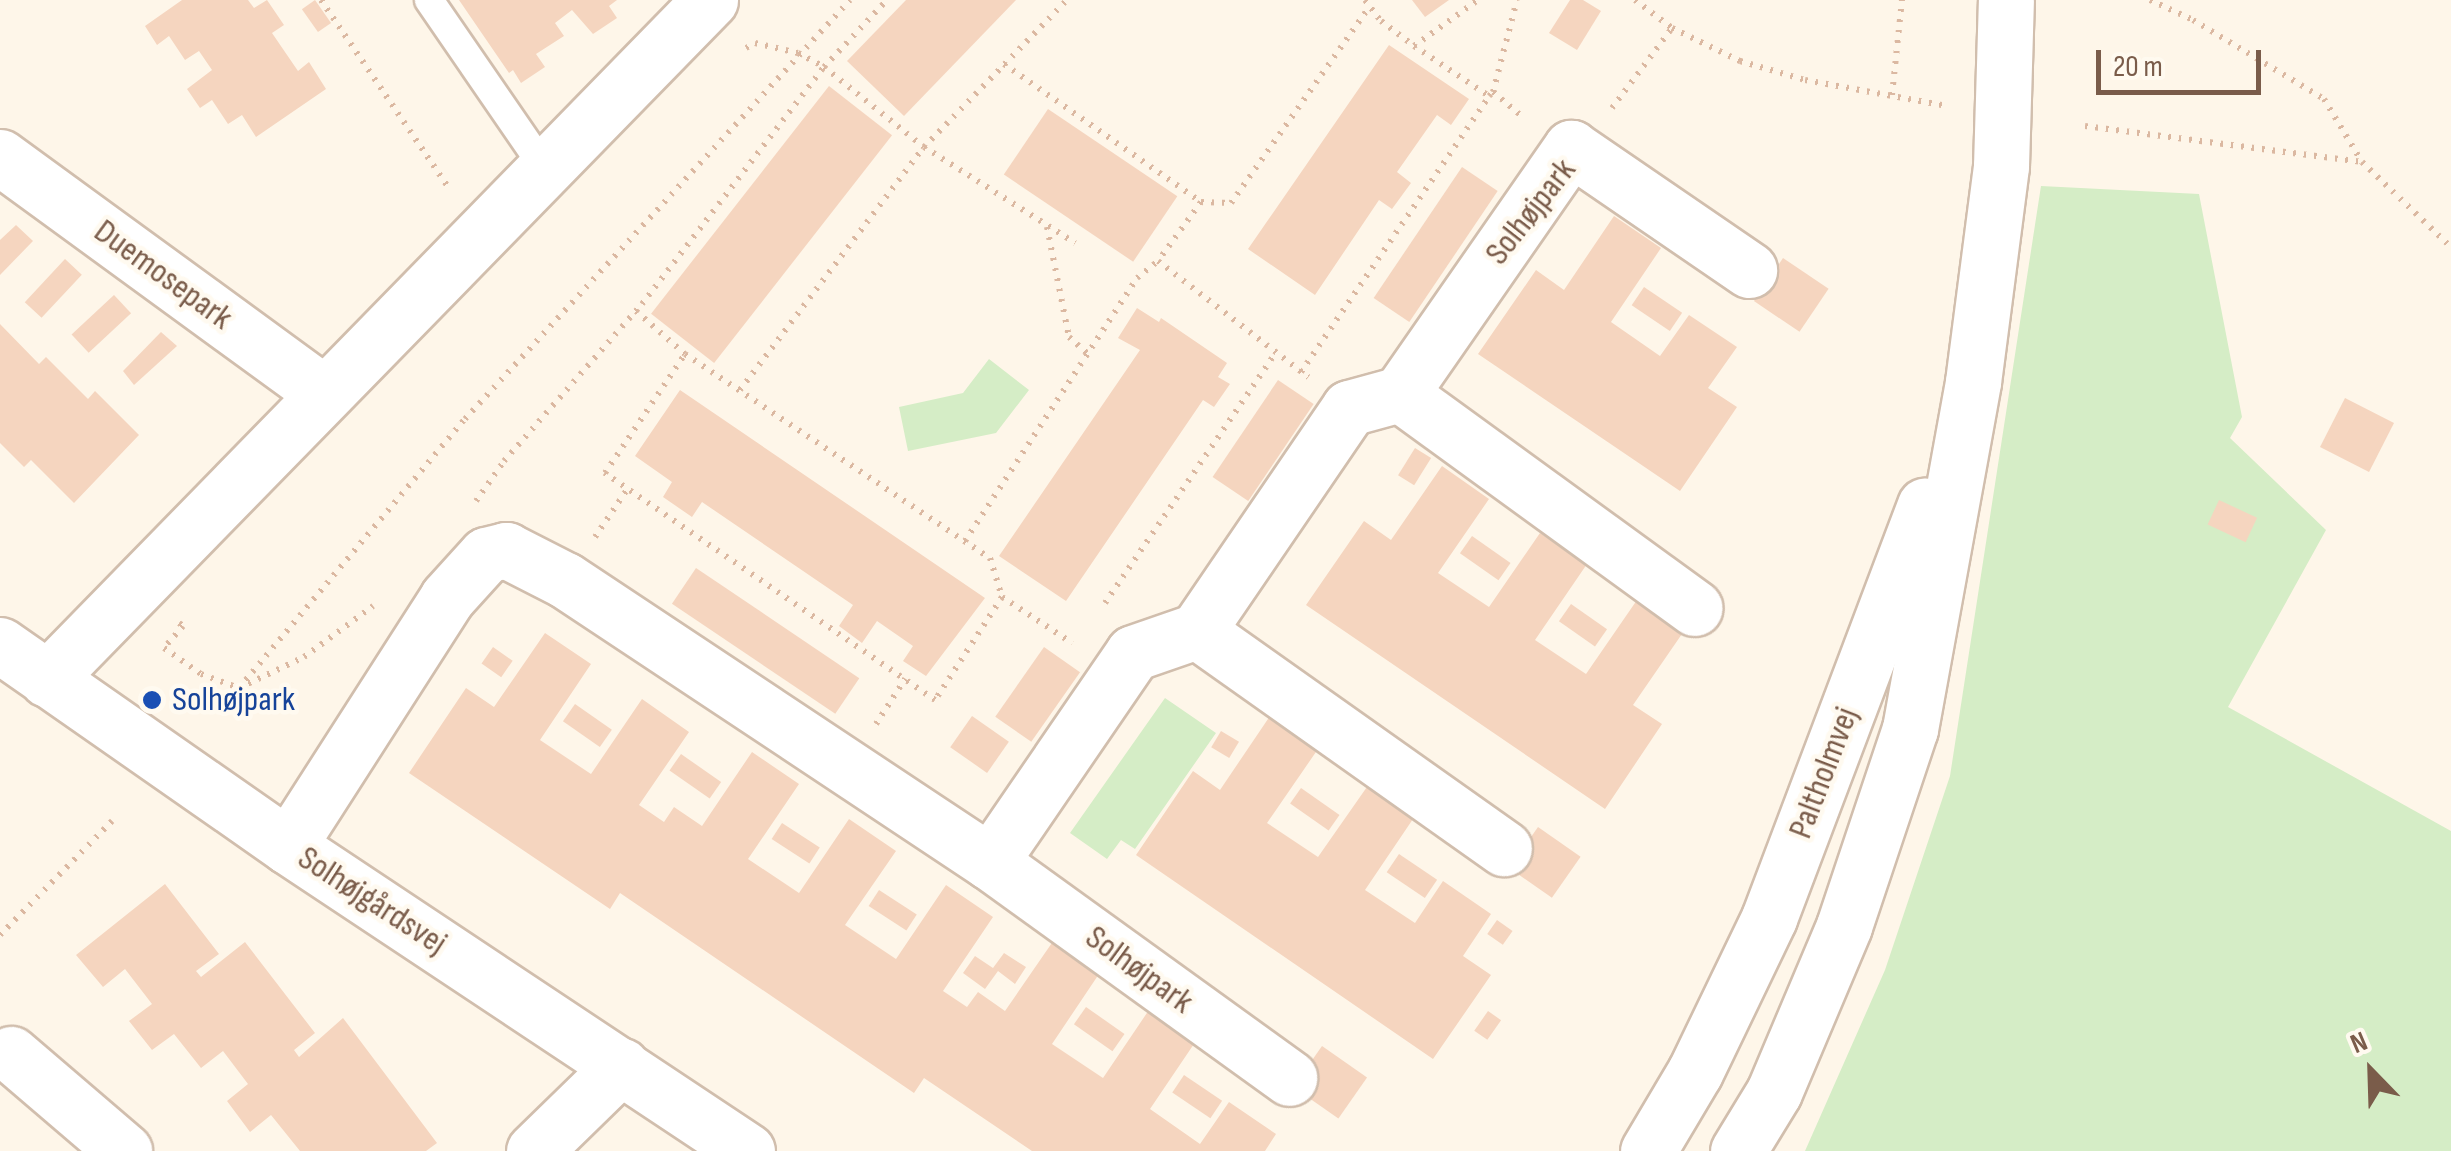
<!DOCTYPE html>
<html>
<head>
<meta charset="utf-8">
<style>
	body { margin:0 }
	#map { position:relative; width:2451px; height:1151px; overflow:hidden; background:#fef6e9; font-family:"Sofia Sans Condensed",sans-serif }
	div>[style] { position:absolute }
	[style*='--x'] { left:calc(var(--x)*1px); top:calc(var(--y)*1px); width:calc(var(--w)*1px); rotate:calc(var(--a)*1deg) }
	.green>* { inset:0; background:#d5edc6 }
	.building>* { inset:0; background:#f5d5bf; transform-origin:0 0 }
	.path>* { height:6px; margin-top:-3px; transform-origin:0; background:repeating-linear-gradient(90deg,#dbb8a1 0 2.5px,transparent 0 10.5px) }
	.roads { filter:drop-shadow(2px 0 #d1bead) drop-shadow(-2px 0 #d1bead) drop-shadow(0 2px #d1bead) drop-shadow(0 -2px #d1bead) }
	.lane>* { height:28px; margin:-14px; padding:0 14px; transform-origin:14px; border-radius:14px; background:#fff }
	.street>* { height:55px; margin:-27.5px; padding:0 27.5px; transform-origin:27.5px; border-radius:27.5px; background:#fff }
	.secondary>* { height:55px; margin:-27.5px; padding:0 27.5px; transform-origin:27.5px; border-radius:27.5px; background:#fff }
	.dots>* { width:28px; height:28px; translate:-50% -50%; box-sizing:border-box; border:5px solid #fffaf0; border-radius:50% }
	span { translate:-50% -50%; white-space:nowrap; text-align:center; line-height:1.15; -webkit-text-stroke:9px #fffaf0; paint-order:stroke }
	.street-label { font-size:35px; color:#7a5c4a }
	.transit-label { font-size:35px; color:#164399 }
	.left { translate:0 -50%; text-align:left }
	.north { position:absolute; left:2321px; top:1021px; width:100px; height:100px; -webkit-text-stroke:8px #fffaf0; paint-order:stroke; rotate:337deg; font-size:28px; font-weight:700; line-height:40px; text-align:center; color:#7a5c4a }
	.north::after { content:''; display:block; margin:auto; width:35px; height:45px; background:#7a5c4a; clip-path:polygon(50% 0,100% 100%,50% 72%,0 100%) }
	.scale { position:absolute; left:2096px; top:50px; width:165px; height:45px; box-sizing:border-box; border:5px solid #7a5c4a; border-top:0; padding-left:12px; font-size:30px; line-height:35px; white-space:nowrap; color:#7a5c4a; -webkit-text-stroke:8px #fffaf0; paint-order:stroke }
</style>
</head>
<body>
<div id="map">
	<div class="green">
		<div style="clip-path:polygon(2041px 186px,2199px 194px,2242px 417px,2230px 438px,2326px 530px,2228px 707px,2451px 831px,2451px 1151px,1805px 1151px,1885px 970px,1950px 776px)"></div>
		<div style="clip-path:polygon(989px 359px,1029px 390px,996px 433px,908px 451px,899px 407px,963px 393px)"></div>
		<div style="clip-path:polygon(1165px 698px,1216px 733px,1135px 849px,1121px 840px,1107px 859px,1070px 833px)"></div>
	</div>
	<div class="building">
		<div style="clip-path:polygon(182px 0,248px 0,254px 8px,267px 0,284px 25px,272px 33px,298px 71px,309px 62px,326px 89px,256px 137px,242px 115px,228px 124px,212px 100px,200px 108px,187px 89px,212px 70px,199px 51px,185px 60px,169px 36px,157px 45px,145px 26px)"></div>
		<div style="left:315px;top:0;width:28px;height:16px;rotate:55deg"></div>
		<div style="clip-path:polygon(459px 0,617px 0,609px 6px,617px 18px,593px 34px,572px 10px,555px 23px,564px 36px,536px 54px,545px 67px,521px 83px,513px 70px,509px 73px)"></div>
		<div style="clip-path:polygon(906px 0,1016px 0,904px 116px,847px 61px)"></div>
		<div style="clip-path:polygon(1412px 0,1449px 0,1425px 17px)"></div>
		<div style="clip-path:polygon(1570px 0,1583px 0,1601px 11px,1577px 50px,1549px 33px)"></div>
		<div style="clip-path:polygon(1389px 45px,1469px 99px,1451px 125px,1437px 115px,1397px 172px,1411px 183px,1392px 209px,1379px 200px,1315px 295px,1248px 249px)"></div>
		<div style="left:829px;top:86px;width:80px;height:289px;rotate:38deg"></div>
		<div style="left:1048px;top:109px;width:156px;height:79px;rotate:34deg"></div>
		<div style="left:1462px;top:167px;width:43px;height:158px;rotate:34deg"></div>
		<div style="clip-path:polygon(1614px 216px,1661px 248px,1611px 322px,1660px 356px,1689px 315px,1737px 347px,1708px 388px,1737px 407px,1680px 491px,1478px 354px,1536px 270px,1564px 290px)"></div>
		<div style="clip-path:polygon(16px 225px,33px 241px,0 275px,0 240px)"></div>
		<div style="left:1783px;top:258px;width:55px;height:52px;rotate:34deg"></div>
		<div style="left:65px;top:259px;width:23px;height:59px;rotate:43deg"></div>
		<div style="left:1644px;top:287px;width:46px;height:22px;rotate:34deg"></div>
		<div style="left:114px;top:295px;width:25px;height:58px;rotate:47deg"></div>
		<div style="clip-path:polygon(1137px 308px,1159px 322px,1161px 318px,1227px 363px,1218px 377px,1230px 384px,1214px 407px,1203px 400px,1066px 601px,999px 556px,1140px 350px,1118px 338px)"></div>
		<div style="clip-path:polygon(0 324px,39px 364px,46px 357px,88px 399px,95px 391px,139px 435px,74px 503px,31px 460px,24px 467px,0 443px)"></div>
		<div style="clip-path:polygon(161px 332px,177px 346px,134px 385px,123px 371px)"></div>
		<div style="left:1278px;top:380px;width:43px;height:117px;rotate:34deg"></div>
		<div style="clip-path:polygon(680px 390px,985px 598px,926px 676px,903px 661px,913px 646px,877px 621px,862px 643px,839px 626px,853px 605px,702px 502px,692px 517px,663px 497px,672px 482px,635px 456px)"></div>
		<div style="left:2345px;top:398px;width:55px;height:55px;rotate:27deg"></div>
		<div style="left:1415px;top:448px;width:19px;height:32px;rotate:32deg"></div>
		<div style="clip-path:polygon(1442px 466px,1489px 499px,1438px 573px,1489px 607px,1540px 533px,1587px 564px,1535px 640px,1586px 674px,1637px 600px,1684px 631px,1633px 705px,1662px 724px,1605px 809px,1306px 605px,1364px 521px,1391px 540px)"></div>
		<div style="left:2219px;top:500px;width:42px;height:27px;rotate:25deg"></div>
		<div style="left:1472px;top:536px;width:47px;height:21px;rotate:35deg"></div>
		<div style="left:696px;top:568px;width:197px;height:43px;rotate:34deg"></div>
		<div style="left:1571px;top:604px;width:44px;height:21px;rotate:35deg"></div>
		<div style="clip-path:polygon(545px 633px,591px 664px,540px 740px,591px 774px,642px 699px,689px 732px,639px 805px,664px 822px,674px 807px,702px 826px,752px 752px,799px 784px,748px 859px,799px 893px,849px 819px,896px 851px,845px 925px,896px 959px,946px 885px,993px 917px,943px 991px,967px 1007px,978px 992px,1005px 1011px,1056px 937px,1103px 968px,1052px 1044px,1103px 1078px,1153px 1004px,1200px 1035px,1150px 1109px,1200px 1144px,1229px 1102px,1276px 1134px,1265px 1151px,1032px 1151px,924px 1078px,914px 1093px,620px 893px,610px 909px,409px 773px,466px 688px,494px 707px)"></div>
		<div style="left:493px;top:647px;width:24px;height:20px;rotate:35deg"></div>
		<div style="left:1044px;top:647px;width:44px;height:85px;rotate:35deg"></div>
		<div style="left:575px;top:704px;width:45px;height:21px;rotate:35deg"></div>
		<div style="left:972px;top:716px;width:45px;height:38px;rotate:35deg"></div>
		<div style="clip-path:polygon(1270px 716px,1318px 749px,1267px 823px,1318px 857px,1369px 784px,1415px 816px,1365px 890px,1415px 923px,1443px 881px,1491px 914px,1463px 956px,1491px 975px,1433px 1059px,1136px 855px,1193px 771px,1220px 790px)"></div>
		<div style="left:1221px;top:731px;width:21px;height:19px;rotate:31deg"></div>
		<div style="left:681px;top:754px;width:49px;height:20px;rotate:35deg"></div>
		<div style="left:1301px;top:788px;width:47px;height:19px;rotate:35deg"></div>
		<div style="left:782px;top:823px;width:45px;height:19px;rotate:33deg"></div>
		<div style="left:1538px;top:827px;width:52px;height:50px;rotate:35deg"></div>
		<div style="left:1399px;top:854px;width:46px;height:22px;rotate:34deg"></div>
		<div style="clip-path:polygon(165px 884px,219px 954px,196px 971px,201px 977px,245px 942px,315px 1033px,294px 1050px,299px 1057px,343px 1018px,437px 1143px,426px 1151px,300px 1151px,271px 1115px,250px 1132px,227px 1101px,248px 1084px,223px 1051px,201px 1068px,174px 1034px,152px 1050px,129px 1021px,152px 1004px,125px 969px,103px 987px,76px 955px)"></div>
		<div style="left:879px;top:890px;width:45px;height:19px;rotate:33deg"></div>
		<div style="left:1497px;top:920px;width:19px;height:17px;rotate:35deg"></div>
		<div style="clip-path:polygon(1004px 953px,1026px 967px,1015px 984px,998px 971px,985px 989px,963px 973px,975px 956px,993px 968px)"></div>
		<div style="left:1086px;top:1007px;width:47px;height:21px;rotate:35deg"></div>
		<div style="left:1488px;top:1011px;width:16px;height:24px;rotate:35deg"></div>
		<div style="left:1322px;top:1046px;width:55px;height:50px;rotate:35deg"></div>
		<div style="left:1184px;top:1075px;width:46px;height:21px;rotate:34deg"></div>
	</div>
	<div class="path">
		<div style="--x:321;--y:0;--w:227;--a:55.8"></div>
		<div style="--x:1365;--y:0;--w:26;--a:53"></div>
		<div style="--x:1381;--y:21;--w:41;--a:37.1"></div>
		<div style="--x:1414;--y:46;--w:90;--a:33.7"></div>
		<div style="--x:1489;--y:96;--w:6;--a:-45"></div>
		<div style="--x:1493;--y:92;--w:40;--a:40"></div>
		<div style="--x:1635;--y:0;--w:46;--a:37.1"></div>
		<div style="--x:1672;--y:28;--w:76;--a:25.9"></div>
		<div style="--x:1740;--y:61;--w:68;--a:16.3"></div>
		<div style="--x:1805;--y:80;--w:143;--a:10.4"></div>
		<div style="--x:2150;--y:0;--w:47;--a:24.9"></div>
		<div style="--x:2193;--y:20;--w:153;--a:31.1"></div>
		<div style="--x:2324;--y:99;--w:74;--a:58.9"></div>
		<div style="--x:2362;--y:162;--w:123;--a:43.7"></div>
		<div style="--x:1414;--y:46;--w:79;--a:-35.7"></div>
		<div style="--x:746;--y:48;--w:10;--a:-29"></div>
		<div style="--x:755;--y:43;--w:44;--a:13.1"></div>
		<div style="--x:798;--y:53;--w:30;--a:28"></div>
		<div style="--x:824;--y:67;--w:128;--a:38.7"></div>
		<div style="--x:924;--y:147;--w:179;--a:32.4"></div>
		<div style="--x:1004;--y:64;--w:241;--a:35"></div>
		<div style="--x:1201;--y:202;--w:73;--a:126.1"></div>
		<div style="--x:1158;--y:261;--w:190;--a:37.7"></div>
		<div style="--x:1493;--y:92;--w:95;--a:-75.4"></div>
		<div style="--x:1892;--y:95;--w:96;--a:-84"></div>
		<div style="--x:1612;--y:108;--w:100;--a:-53.1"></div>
		<div style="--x:2085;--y:126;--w:278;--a:7.4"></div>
		<div style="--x:1201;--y:202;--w:30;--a:2"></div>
		<div style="--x:1231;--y:203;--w:241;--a:-54.8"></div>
		<div style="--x:1047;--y:227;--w:112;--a:78.7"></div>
		<div style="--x:1069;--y:337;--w:24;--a:42"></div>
		<div style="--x:636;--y:311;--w:65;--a:41.3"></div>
		<div style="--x:685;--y:354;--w:367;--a:33.8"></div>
		<div style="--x:990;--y:558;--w:41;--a:72.9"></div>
		<div style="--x:1002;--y:597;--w:123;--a:123"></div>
		<div style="--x:935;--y:700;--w:401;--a:-145.5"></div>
		<div style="--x:605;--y:473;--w:143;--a:-56.1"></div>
		<div style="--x:1301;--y:372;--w:334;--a:-55.7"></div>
		<div style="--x:740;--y:390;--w:305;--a:-52.9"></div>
		<div style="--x:924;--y:147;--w:205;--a:-45.8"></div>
		<div style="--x:476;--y:501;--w:49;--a:-55"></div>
		<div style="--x:504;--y:461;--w:209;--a:-48.7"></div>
		<div style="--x:642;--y:304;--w:299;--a:-52.5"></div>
		<div style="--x:824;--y:67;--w:92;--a:-46.8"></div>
		<div style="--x:595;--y:537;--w:59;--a:-56"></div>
		<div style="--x:965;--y:541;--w:314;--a:-56.8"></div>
		<div style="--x:1137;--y:278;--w:27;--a:-39"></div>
		<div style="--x:1002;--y:597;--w:84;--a:33.3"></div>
		<div style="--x:1105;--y:603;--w:304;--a:-55.7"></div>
		<div style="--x:179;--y:623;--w:5;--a:37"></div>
		<div style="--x:183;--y:626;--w:29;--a:131"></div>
		<div style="--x:164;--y:648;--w:45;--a:35.1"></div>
		<div style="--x:201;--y:674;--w:40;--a:20.2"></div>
		<div style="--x:239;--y:688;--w:72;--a:-25.5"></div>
		<div style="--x:304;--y:657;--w:86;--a:-36.5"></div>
		<div style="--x:239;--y:688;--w:351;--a:-50"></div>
		<div style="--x:465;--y:419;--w:569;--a:-47.42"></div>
		<div style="--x:876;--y:724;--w:54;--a:-57.2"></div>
		<div style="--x:0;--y:935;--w:160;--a:-45.5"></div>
	</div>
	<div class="roads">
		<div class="lane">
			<div style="--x:429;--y:0;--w:205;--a:55.5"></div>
		</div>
		<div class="street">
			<div style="--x:0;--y:157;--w:402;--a:36.1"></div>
			<div style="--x:1400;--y:394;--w:364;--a:36"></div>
			<div style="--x:1197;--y:631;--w:376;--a:35.3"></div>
			<div style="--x:47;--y:679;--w:949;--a:-45.68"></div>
			<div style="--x:288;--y:846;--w:295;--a:-57.3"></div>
			<div style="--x:447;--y:598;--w:58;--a:-47.8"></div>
			<div style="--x:486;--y:555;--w:21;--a:-14"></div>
			<div style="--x:506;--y:550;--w:66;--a:27"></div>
			<div style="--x:565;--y:580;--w:510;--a:33.57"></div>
			<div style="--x:990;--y:862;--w:253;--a:-55.6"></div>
			<div style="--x:1133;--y:653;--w:68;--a:-19"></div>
			<div style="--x:1197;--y:631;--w:270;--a:-55.7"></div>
			<div style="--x:1349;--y:408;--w:53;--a:-15.4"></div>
			<div style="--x:1400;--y:394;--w:300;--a:-55.2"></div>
			<div style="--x:1571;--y:148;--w:216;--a:34.4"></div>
			<div style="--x:990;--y:862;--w:369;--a:35.8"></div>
			<div style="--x:11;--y:1054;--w:149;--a:40.6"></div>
			<div style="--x:534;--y:1151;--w:122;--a:-44.3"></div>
		</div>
		<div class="secondary">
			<div style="--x:0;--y:645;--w:351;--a:34.9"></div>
			<div style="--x:288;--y:846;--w:551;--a:33.6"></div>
			<div style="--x:1648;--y:1151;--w:92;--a:-59.3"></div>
			<div style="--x:1695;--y:1072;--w:171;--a:-64.3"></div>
			<div style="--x:1769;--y:918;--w:441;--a:-69.3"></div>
			<div style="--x:1738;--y:1151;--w:69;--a:-58.6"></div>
			<div style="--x:1774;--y:1092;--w:180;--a:-67.1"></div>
			<div style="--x:1844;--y:926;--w:208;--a:-71.5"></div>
			<div style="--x:1910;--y:729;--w:353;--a:-79.7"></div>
			<div style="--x:1973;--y:382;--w:218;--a:-82.6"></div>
			<div style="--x:2001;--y:166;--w:166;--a:-88.3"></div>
		</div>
	</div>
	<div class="dots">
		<div style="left:152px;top:700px;background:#1a4fb4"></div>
	</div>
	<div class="street-label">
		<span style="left:1531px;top:212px;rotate:-52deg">Solhøjpark</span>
		<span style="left:163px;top:275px;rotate:36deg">Duemosepark</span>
		<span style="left:1824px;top:773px;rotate:-69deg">Paltholmvej</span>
		<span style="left:372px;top:901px;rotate:33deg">Solhøjgårdsvej</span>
		<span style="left:1139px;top:970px;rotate:36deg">Solhøjpark</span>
	</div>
	<div class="transit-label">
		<span class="left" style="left:172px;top:700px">Solhøjpark</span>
	</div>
	<div class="north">N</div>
	<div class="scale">20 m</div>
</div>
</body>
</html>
